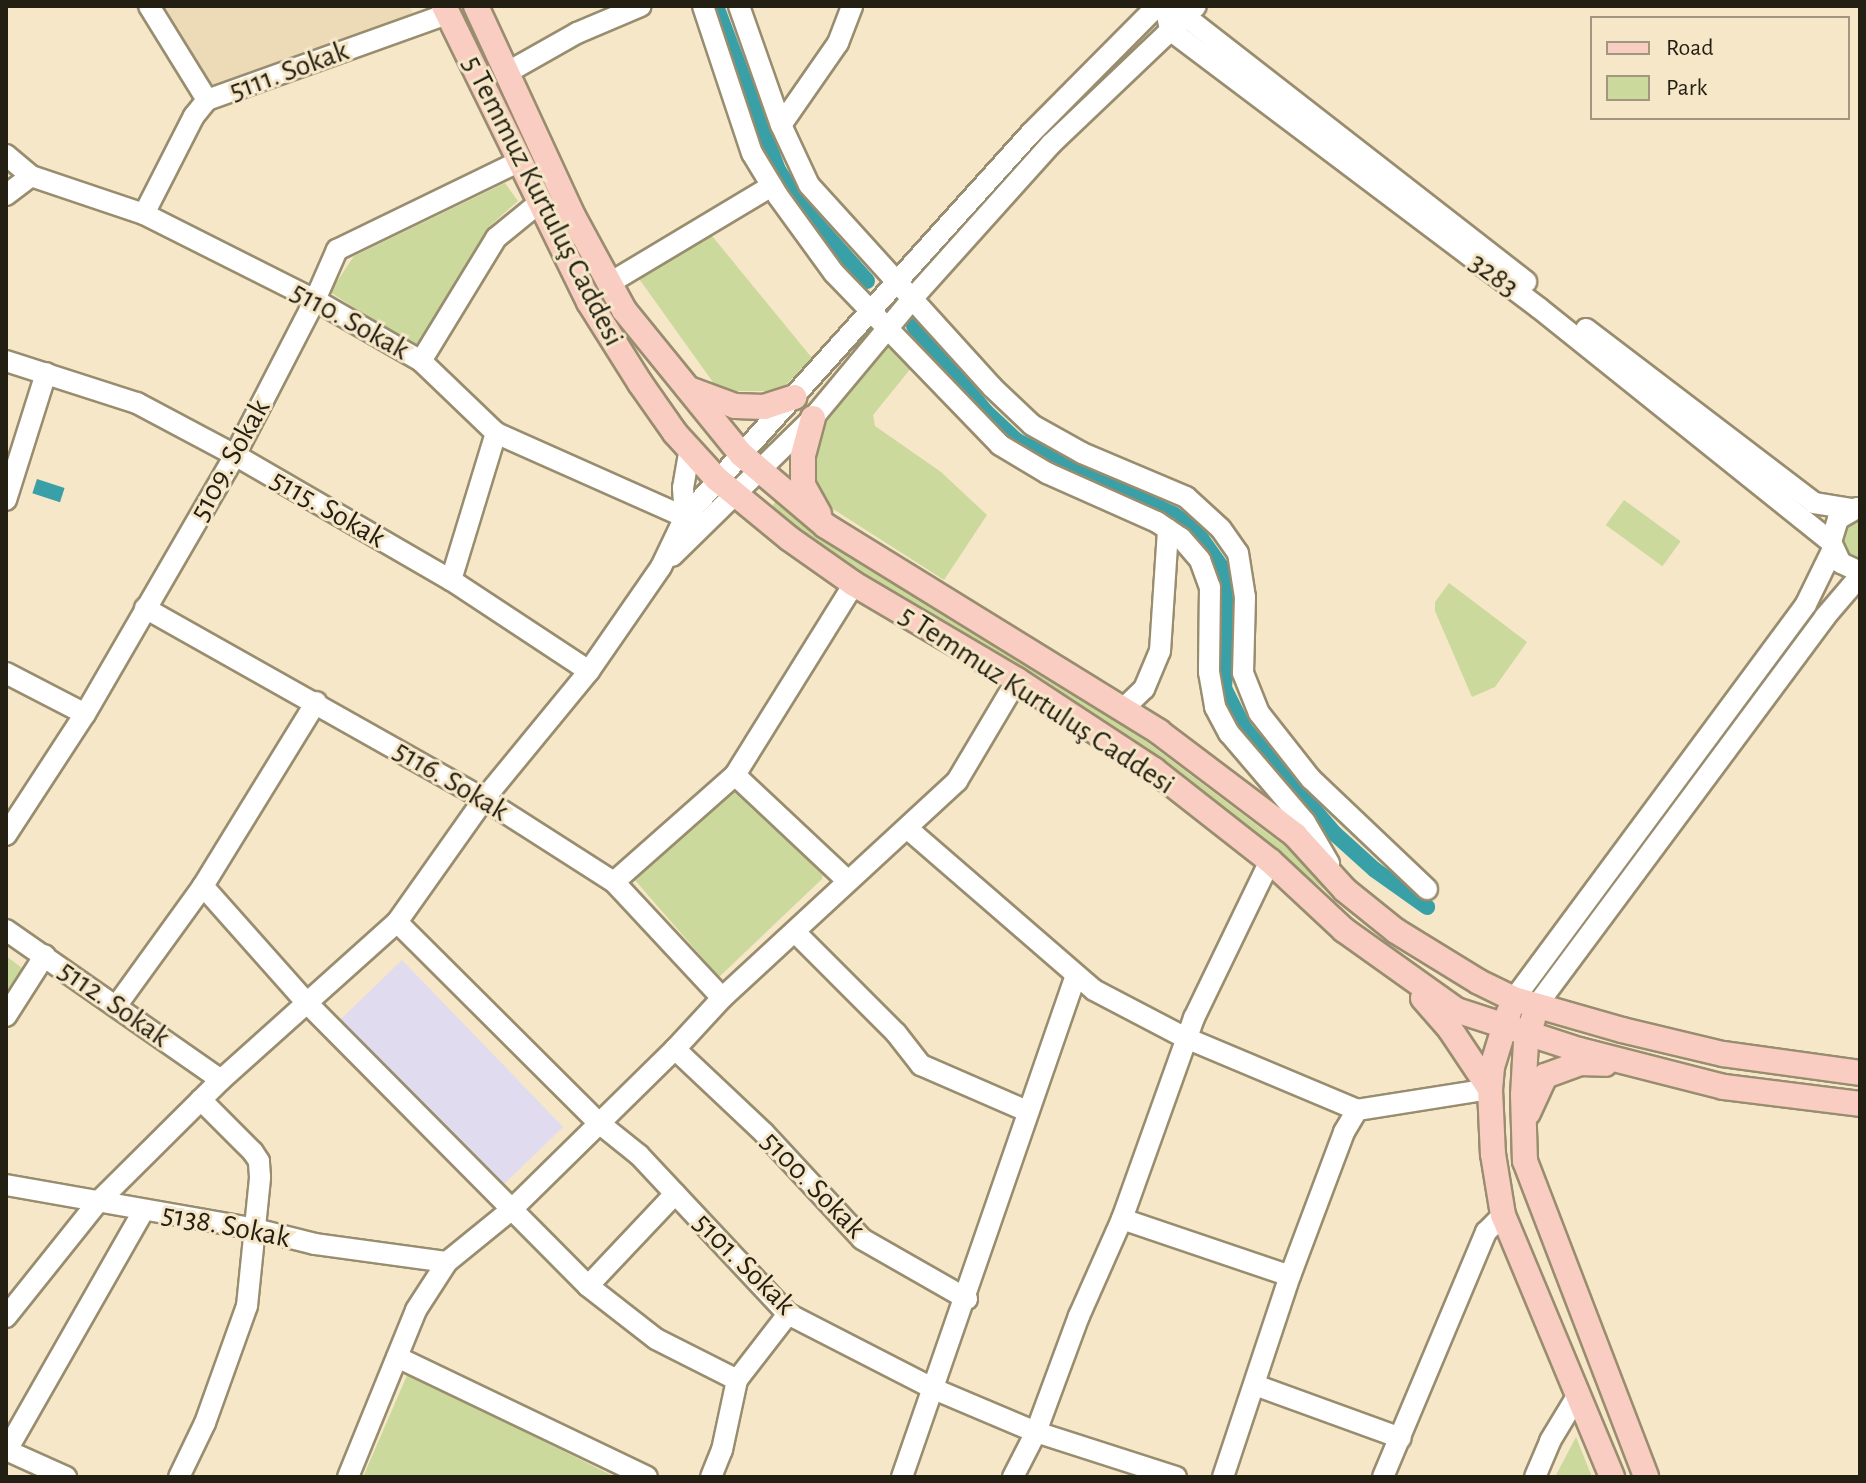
<!DOCTYPE html>
<html>
<head>
<meta charset="utf-8">
<style>
	body { margin:0 }
	#map { position:relative; width:1866px; height:1483px; overflow:hidden; background:#f5e7c8; font-family:"Alegreya Sans",sans-serif }
	div>[style] { position:absolute }
	[style*='--x'] { left:calc(var(--x)*1px); top:calc(var(--y)*1px); width:calc(var(--w)*1px); rotate:calc(var(--a)*1deg) }
	.commercial>* { inset:0; background:#e1dbf0; transform-origin:0 0 }
	.built>* { inset:0; background:#ecdbb6 }
	.green>* { inset:0; background:#ccd99c; transform-origin:0 0 }
	.water>* { inset:0; background:#39a0a8; transform-origin:0 0 }
	.canal>* { height:16px; margin:-8px; padding:0 8px; transform-origin:8px; border-radius:8px; background:#39a0a8 }
	.roads { filter:drop-shadow(2px 0 #998d6f) drop-shadow(-2px 0 #998d6f) drop-shadow(0 2px #998d6f) drop-shadow(0 -2px #998d6f) }
	.minor>* { height:20px; margin:-10px; padding:0 10px; transform-origin:10px; border-radius:10px; background:#fff }
	.major>* { height:24px; margin:-12px; padding:0 12px; transform-origin:12px; border-radius:12px; background:#facdc2 }
	span { translate:-50% -50%; white-space:nowrap; text-align:center; line-height:1.15; -webkit-text-stroke:6px #f5e7c8; paint-order:stroke }
	.street-label { font-size:30px; color:#241f13 }
	.frame { position:absolute; inset:0; border:8px solid #241f13; pointer-events:none }
	.legend { position:absolute; left:1590px; top:16px; width:260px; height:104px; box-sizing:border-box; background:#f5e7c8; border:2px solid #a19780; margin:0; padding:10px 14px; list-style:none; font-size:24px; color:#241f13 }
	.legend li { display:flex; align-items:center; gap:16px; height:40px }
	.legend b { width:40px; border:2px solid #a19780 }
</style>
</head>
<body>
<div id="map">
	<div class="commercial">
		<div style="left:402px;top:960px;width:232px;height:90px;rotate:46deg"></div>
	</div>
	<div class="built">
		<div style="clip-path:polygon(162px 6px,409px 6px,413px 13px,207px 90px)"></div>
	</div>
	<div class="green">
		<div style="clip-path:polygon(505px 183px,518px 201px,492px 224px,419px 350px,330px 292px,354px 256px)"></div>
		<div style="clip-path:polygon(708px 231px,812px 358px,780px 391px,733px 391px,715px 385px,637px 276px)"></div>
		<div style="clip-path:polygon(888px 343px,912px 367px,873px 415px,875px 426px,941px 472px,987px 515px,944px 580px,819px 500px,812px 482px,815px 449px,825px 420px)"></div>
		<div style="left:1624px;top:500px;width:70px;height:31px;rotate:36deg"></div>
		<div style="clip-path:polygon(776px 501px,1139px 736px,1480px 994px,1476px 996px,1464px 990px,1396px 946px,1237px 821px,996px 654px,766px 514px)"></div>
		<div style="clip-path:polygon(1860px 520px,1860px 561px,1847px 553px,1842px 540px,1847px 527px)"></div>
		<div style="clip-path:polygon(1449px 583px,1527px 642px,1495px 687px,1472px 697px,1435px 611px,1435px 602px)"></div>
		<div style="clip-path:polygon(735px 785px,821px 866px,823px 874px,822px 879px,719px 977px,634px 879px,730px 786px)"></div>
		<div style="clip-path:polygon(6px 956px,26px 971px,6px 999px)"></div>
		<div style="clip-path:polygon(408px 1373px,615px 1477px,363px 1477px)"></div>
		<div style="clip-path:polygon(1576px 1437px,1592px 1477px,1555px 1477px)"></div>
	</div>
	<div class="water">
		<div style="left:37px;top:479px;width:29px;height:15px;rotate:18deg"></div>
	</div>
	<div class="canal">
		<div style="--x:716;--y:6;--w:175;--a:69.3"></div>
		<div style="--x:778;--y:170;--w:50;--a:56.3"></div>
		<div style="--x:806;--y:212;--w:92;--a:48.5"></div>
		<div style="--x:914;--y:326;--w:111;--a:50.1"></div>
		<div style="--x:985;--y:411;--w:44;--a:43.2"></div>
		<div style="--x:1017;--y:441;--w:172;--a:25.1"></div>
		<div style="--x:1173;--y:514;--w:27;--a:36"></div>
		<div style="--x:1195;--y:530;--w:52;--a:54.5"></div>
		<div style="--x:1225;--y:572;--w:35;--a:83"></div>
		<div style="--x:1229;--y:607;--w:81;--a:93.5"></div>
		<div style="--x:1224;--y:688;--w:45;--a:63.4"></div>
		<div style="--x:1244;--y:728;--w:138;--a:49.4"></div>
		<div style="--x:1334;--y:833;--w:55;--a:42.1"></div>
		<div style="--x:1375;--y:870;--w:64;--a:35.4"></div>
	</div>
	<div class="roads">
		<div class="minor">
			<div style="--x:149;--y:6;--w:110;--a:58.3"></div>
			<div style="--x:703;--y:6;--w:155;--a:71.6"></div>
			<div style="--x:752;--y:153;--w:50;--a:58.8"></div>
			<div style="--x:778;--y:196;--w:95;--a:54"></div>
			<div style="--x:834;--y:273;--w:239;--a:46"></div>
			<div style="--x:1000;--y:445;--w:55;--a:30.8"></div>
			<div style="--x:1047;--y:473;--w:120;--a:24"></div>
			<div style="--x:1157;--y:522;--w:29;--a:34"></div>
			<div style="--x:1181;--y:538;--w:29;--a:49"></div>
			<div style="--x:1200;--y:560;--w:29;--a:70"></div>
			<div style="--x:1210;--y:587;--w:85;--a:90.7"></div>
			<div style="--x:1209;--y:672;--w:36;--a:80"></div>
			<div style="--x:1215;--y:707;--w:30;--a:62"></div>
			<div style="--x:1229;--y:733;--w:117;--a:49.5"></div>
			<div style="--x:1305;--y:822;--w:48;--a:59.7"></div>
			<div style="--x:739;--y:6;--w:126;--a:70.6"></div>
			<div style="--x:781;--y:125;--w:66;--a:65"></div>
			<div style="--x:809;--y:185;--w:273;--a:47.8"></div>
			<div style="--x:992;--y:387;--w:55;--a:43.5"></div>
			<div style="--x:1032;--y:425;--w:57;--a:29.2"></div>
			<div style="--x:1082;--y:453;--w:113;--a:22.9"></div>
			<div style="--x:1186;--y:497;--w:47;--a:42.4"></div>
			<div style="--x:1221;--y:529;--w:29;--a:55"></div>
			<div style="--x:1238;--y:553;--w:45;--a:81"></div>
			<div style="--x:1245;--y:597;--w:76;--a:91.5"></div>
			<div style="--x:1243;--y:673;--w:43;--a:68.2"></div>
			<div style="--x:1259;--y:713;--w:84;--a:51.8"></div>
			<div style="--x:1311;--y:779;--w:160;--a:43.5"></div>
			<div style="--x:1165;--y:6;--w:25;--a:78"></div>
			<div style="--x:1170;--y:30;--w:462;--a:37"></div>
			<div style="--x:1539;--y:308;--w:374;--a:38.7"></div>
			<div style="--x:1172;--y:6;--w:449;--a:37.9"></div>
			<div style="--x:508;--y:72;--w:79;--a:-29.5"></div>
			<div style="--x:577;--y:33;--w:69;--a:-22.9"></div>
			<div style="--x:781;--y:125;--w:100;--a:-55.2"></div>
			<div style="--x:838;--y:43;--w:40;--a:-69"></div>
			<div style="--x:6;--y:155;--w:33;--a:40"></div>
			<div style="--x:31;--y:176;--w:119;--a:18.6"></div>
			<div style="--x:144;--y:214;--w:191;--a:26.7"></div>
			<div style="--x:315;--y:300;--w:122;--a:29.9"></div>
			<div style="--x:421;--y:361;--w:104;--a:43.8"></div>
			<div style="--x:496;--y:433;--w:207;--a:24"></div>
			<div style="--x:685;--y:517;--w:29;--a:-94"></div>
			<div style="--x:683;--y:488;--w:41;--a:-80.1"></div>
			<div style="--x:6;--y:195;--w:31;--a:-37"></div>
			<div style="--x:144;--y:214;--w:110;--a:-63"></div>
			<div style="--x:194;--y:116;--w:21;--a:-51"></div>
			<div style="--x:207;--y:100;--w:255;--a:-19.7"></div>
			<div style="--x:608;--y:284;--w:191;--a:-30.9"></div>
			<div style="--x:1586;--y:329;--w:287;--a:37.3"></div>
			<div style="--x:1814;--y:503;--w:37;--a:9"></div>
			<div style="--x:6;--y:361;--w:138;--a:17.8"></div>
			<div style="--x:137;--y:403;--w:111;--a:28"></div>
			<div style="--x:235;--y:455;--w:250;--a:30.1"></div>
			<div style="--x:451;--y:580;--w:165;--a:33.4"></div>
			<div style="--x:421;--y:361;--w:144;--a:-58.6"></div>
			<div style="--x:496;--y:238;--w:57;--a:-39.3"></div>
			<div style="--x:6;--y:500;--w:133;--a:-72.5"></div>
			<div style="--x:1857;--y:508;--w:22;--a:150"></div>
			<div style="--x:1838;--y:519;--w:24;--a:107"></div>
			<div style="--x:1831;--y:542;--w:23;--a:65"></div>
			<div style="--x:1841;--y:563;--w:21;--a:25"></div>
			<div style="--x:672;--y:556;--w:197;--a:-44.4"></div>
			<div style="--x:813;--y:418;--w:155;--a:-50.2"></div>
			<div style="--x:912;--y:299;--w:208;--a:-48.1"></div>
			<div style="--x:1051;--y:144;--w:200;--a:-43.6"></div>
			<div style="--x:451;--y:580;--w:154;--a:-73"></div>
			<div style="--x:145;--y:608;--w:389;--a:29.4"></div>
			<div style="--x:484;--y:799;--w:154;--a:32.6"></div>
			<div style="--x:614;--y:882;--w:158;--a:47"></div>
			<div style="--x:6;--y:673;--w:89;--a:27.4"></div>
			<div style="--x:1123;--y:709;--w:29;--a:-44"></div>
			<div style="--x:1144;--y:689;--w:41;--a:-67.2"></div>
			<div style="--x:1160;--y:651;--w:122;--a:-86.2"></div>
			<div style="--x:735;--y:775;--w:155;--a:43.2"></div>
			<div style="--x:907;--y:828;--w:247;--a:40.9"></div>
			<div style="--x:1094;--y:990;--w:104;--a:27.6"></div>
			<div style="--x:1186;--y:1038;--w:186;--a:22.8"></div>
			<div style="--x:1357;--y:1110;--w:135;--a:-9"></div>
			<div style="--x:6;--y:835;--w:145;--a:-56.9"></div>
			<div style="--x:85;--y:714;--w:299;--a:-59.9"></div>
			<div style="--x:235;--y:455;--w:174;--a:-62.7"></div>
			<div style="--x:315;--y:300;--w:55;--a:-66.3"></div>
			<div style="--x:337;--y:250;--w:201;--a:-25.9"></div>
			<div style="--x:614;--y:882;--w:162;--a:-41.5"></div>
			<div style="--x:735;--y:775;--w:225;--a:-58.1"></div>
			<div style="--x:203;--y:886;--w:157;--a:48.4"></div>
			<div style="--x:307;--y:1003;--w:399;--a:45.2"></div>
			<div style="--x:588;--y:1286;--w:86;--a:37.9"></div>
			<div style="--x:656;--y:1339;--w:91;--a:26.8"></div>
			<div style="--x:397;--y:922;--w:285;--a:44.9"></div>
			<div style="--x:599;--y:1123;--w:51;--a:38.7"></div>
			<div style="--x:639;--y:1155;--w:218;--a:46.9"></div>
			<div style="--x:788;--y:1314;--w:164;--a:27.2"></div>
			<div style="--x:934;--y:1389;--w:111;--a:22.9"></div>
			<div style="--x:1036;--y:1432;--w:147;--a:17.8"></div>
			<div style="--x:6;--y:930;--w:262;--a:34.9"></div>
			<div style="--x:796;--y:933;--w:141;--a:45"></div>
			<div style="--x:896;--y:1033;--w:41;--a:52"></div>
			<div style="--x:921;--y:1065;--w:116;--a:23.5"></div>
			<div style="--x:1514;--y:999;--w:491;--a:-53.5"></div>
			<div style="--x:1806;--y:604;--w:61;--a:-63.9"></div>
			<div style="--x:117;--y:1005;--w:147;--a:-54.1"></div>
			<div style="--x:203;--y:886;--w:216;--a:-58.4"></div>
			<div style="--x:1537;--y:1005;--w:483;--a:-53.4"></div>
			<div style="--x:1825;--y:617;--w:54;--a:-49.5"></div>
			<div style="--x:6;--y:1016;--w:72;--a:-57.4"></div>
			<div style="--x:675;--y:1049;--w:122;--a:43.3"></div>
			<div style="--x:764;--y:1133;--w:144;--a:47.2"></div>
			<div style="--x:862;--y:1239;--w:121;--a:29.7"></div>
			<div style="--x:6;--y:1185;--w:253;--a:10"></div>
			<div style="--x:255;--y:1229;--w:62;--a:14"></div>
			<div style="--x:315;--y:1244;--w:133;--a:7.8"></div>
			<div style="--x:1122;--y:1219;--w:177;--a:18.7"></div>
			<div style="--x:588;--y:1286;--w:127;--a:-46.6"></div>
			<div style="--x:6;--y:1317;--w:146;--a:-51.4"></div>
			<div style="--x:97;--y:1203;--w:175;--a:-44.8"></div>
			<div style="--x:221;--y:1080;--w:237;--a:-41.9"></div>
			<div style="--x:397;--y:922;--w:151;--a:-54.7"></div>
			<div style="--x:484;--y:799;--w:166;--a:-50.6"></div>
			<div style="--x:589;--y:671;--w:126;--a:-55.3"></div>
			<div style="--x:661;--y:567;--w:55;--a:-64.4"></div>
			<div style="--x:685;--y:517;--w:517;--a:-47.98"></div>
			<div style="--x:1031;--y:133;--w:179;--a:-45.2"></div>
			<div style="--x:397;--y:1357;--w:277;--a:25.6"></div>
			<div style="--x:1255;--y:1385;--w:155;--a:20"></div>
			<div style="--x:6;--y:1450;--w:66;--a:24.2"></div>
			<div style="--x:7;--y:1450;--w:276;--a:-60.3"></div>
			<div style="--x:179;--y:1477;--w:60;--a:-64.3"></div>
			<div style="--x:205;--y:1423;--w:124;--a:-70.3"></div>
			<div style="--x:247;--y:1306;--w:130;--a:-84.2"></div>
			<div style="--x:260;--y:1177;--w:16;--a:-94"></div>
			<div style="--x:259;--y:1161;--w:11;--a:-124"></div>
			<div style="--x:253;--y:1152;--w:74;--a:-135"></div>
			<div style="--x:348;--y:1477;--w:180;--a:-67.8"></div>
			<div style="--x:416;--y:1310;--w:57;--a:-57.1"></div>
			<div style="--x:447;--y:1262;--w:82;--a:-39.1"></div>
			<div style="--x:511;--y:1210;--w:230;--a:-44.5"></div>
			<div style="--x:675;--y:1049;--w:69;--a:-47.3"></div>
			<div style="--x:722;--y:998;--w:320;--a:-42.7"></div>
			<div style="--x:957;--y:781;--w:117;--a:-59.3"></div>
			<div style="--x:711;--y:1477;--w:29;--a:-68"></div>
			<div style="--x:722;--y:1450;--w:72;--a:-77.9"></div>
			<div style="--x:737;--y:1380;--w:83;--a:-52.3"></div>
			<div style="--x:902;--y:1477;--w:531;--a:-70.88"></div>
			<div style="--x:1013;--y:1477;--w:51;--a:-62.9"></div>
			<div style="--x:1036;--y:1432;--w:124;--a:-69.7"></div>
			<div style="--x:1079;--y:1316;--w:106;--a:-66.1"></div>
			<div style="--x:1122;--y:1219;--w:214;--a:-70.3"></div>
			<div style="--x:1194;--y:1018;--w:174;--a:-64.2"></div>
			<div style="--x:1223;--y:1477;--w:212;--a:-71.6"></div>
			<div style="--x:1290;--y:1276;--w:154;--a:-69.4"></div>
			<div style="--x:1344;--y:1132;--w:26;--a:-59"></div>
			<div style="--x:1383;--y:1477;--w:266;--a:-67.2"></div>
			<div style="--x:1486;--y:1232;--w:24;--a:-45"></div>
			<div style="--x:1535;--y:1477;--w:39;--a:-67"></div>
			<div style="--x:1550;--y:1441;--w:56;--a:-58.9"></div>
		</div>
		<div class="major">
			<div style="--x:444;--y:6;--w:330;--a:63.9"></div>
			<div style="--x:589;--y:302;--w:96;--a:57.8"></div>
			<div style="--x:640;--y:383;--w:61;--a:55"></div>
			<div style="--x:675;--y:433;--w:62;--a:47.6"></div>
			<div style="--x:717;--y:479;--w:94;--a:39.4"></div>
			<div style="--x:790;--y:539;--w:78;--a:35.1"></div>
			<div style="--x:854;--y:584;--w:189;--a:30.5"></div>
			<div style="--x:1017;--y:680;--w:164;--a:33.3"></div>
			<div style="--x:1154;--y:770;--w:147;--a:38.1"></div>
			<div style="--x:1270;--y:861;--w:101;--a:43"></div>
			<div style="--x:1344;--y:930;--w:138;--a:35.5"></div>
			<div style="--x:1456;--y:1010;--w:129;--a:18"></div>
			<div style="--x:1579;--y:1050;--w:150;--a:14.3"></div>
			<div style="--x:1724;--y:1087;--w:137;--a:7.1"></div>
			<div style="--x:476;--y:6;--w:231;--a:65.2"></div>
			<div style="--x:573;--y:216;--w:107;--a:61.5"></div>
			<div style="--x:624;--y:310;--w:186;--a:50.9"></div>
			<div style="--x:741;--y:454;--w:111;--a:40.3"></div>
			<div style="--x:826;--y:526;--w:392;--a:31.7"></div>
			<div style="--x:1159;--y:732;--w:171;--a:37.1"></div>
			<div style="--x:1295;--y:835;--w:74;--a:47.7"></div>
			<div style="--x:1345;--y:890;--w:65;--a:38.8"></div>
			<div style="--x:1396;--y:931;--w:97;--a:31.6"></div>
			<div style="--x:1479;--y:982;--w:39;--a:26"></div>
			<div style="--x:1514;--y:999;--w:112;--a:16"></div>
			<div style="--x:1622;--y:1030;--w:104;--a:13.4"></div>
			<div style="--x:1723;--y:1054;--w:138;--a:7.9"></div>
			<div style="--x:689;--y:389;--w:49;--a:20.3"></div>
			<div style="--x:735;--y:406;--w:29;--a:2"></div>
			<div style="--x:764;--y:407;--w:32;--a:-18"></div>
			<div style="--x:813;--y:418;--w:39;--a:105"></div>
			<div style="--x:803;--y:456;--w:29;--a:90"></div>
			<div style="--x:803;--y:485;--w:33;--a:61"></div>
			<div style="--x:1423;--y:998;--w:41;--a:48.9"></div>
			<div style="--x:1450;--y:1029;--w:72;--a:56.3"></div>
			<div style="--x:1509;--y:1012;--w:58;--a:107.2"></div>
			<div style="--x:1492;--y:1067;--w:22;--a:95"></div>
			<div style="--x:1490;--y:1089;--w:65;--a:87.4"></div>
			<div style="--x:1493;--y:1154;--w:62;--a:80.7"></div>
			<div style="--x:1503;--y:1215;--w:284;--a:67.4"></div>
			<div style="--x:1533;--y:1019;--w:24;--a:107"></div>
			<div style="--x:1526;--y:1042;--w:53;--a:93.2"></div>
			<div style="--x:1523;--y:1095;--w:66;--a:88.3"></div>
			<div style="--x:1525;--y:1161;--w:338;--a:69"></div>
			<div style="--x:1528;--y:1113;--w:41;--a:-65.3"></div>
			<div style="--x:1545;--y:1076;--w:37;--a:-20"></div>
			<div style="--x:1580;--y:1063;--w:25;--a:2"></div>
		</div>
	</div>
	<div class="street-label">
		<span style="left:289px;top:71px;rotate:-20deg">5111. Sokak</span>
		<span style="left:543px;top:201px;rotate:63deg">5 Temmuz Kurtuluş Caddesi</span>
		<span style="left:1494px;top:275px;rotate:37deg">3283</span>
		<span style="left:350px;top:321px;rotate:29deg">5110. Sokak</span>
		<span style="left:230px;top:460px;rotate:-61deg">5109. Sokak</span>
		<span style="left:328px;top:509px;rotate:30deg">5115. Sokak</span>
		<span style="left:1037px;top:700px;rotate:33deg">5 Temmuz Kurtuluş Caddesi</span>
		<span style="left:451px;top:781px;rotate:31deg">5116. Sokak</span>
		<span style="left:114px;top:1004px;rotate:35deg">5112. Sokak</span>
		<span style="left:813px;top:1185px;rotate:46deg">5100. Sokak</span>
		<span style="left:226px;top:1226px;rotate:11deg">5138. Sokak</span>
		<span style="left:744px;top:1264px;rotate:45deg">5101. Sokak</span>
	</div>
	<div class="frame"></div>
	<ul class="legend">
	<li><b style="height:10px;background:#facdc2"></b>Road</li>
	<li><b style="height:22px;background:#ccd99c"></b>Park</li>
	</ul>
</div>
</body>
</html>
